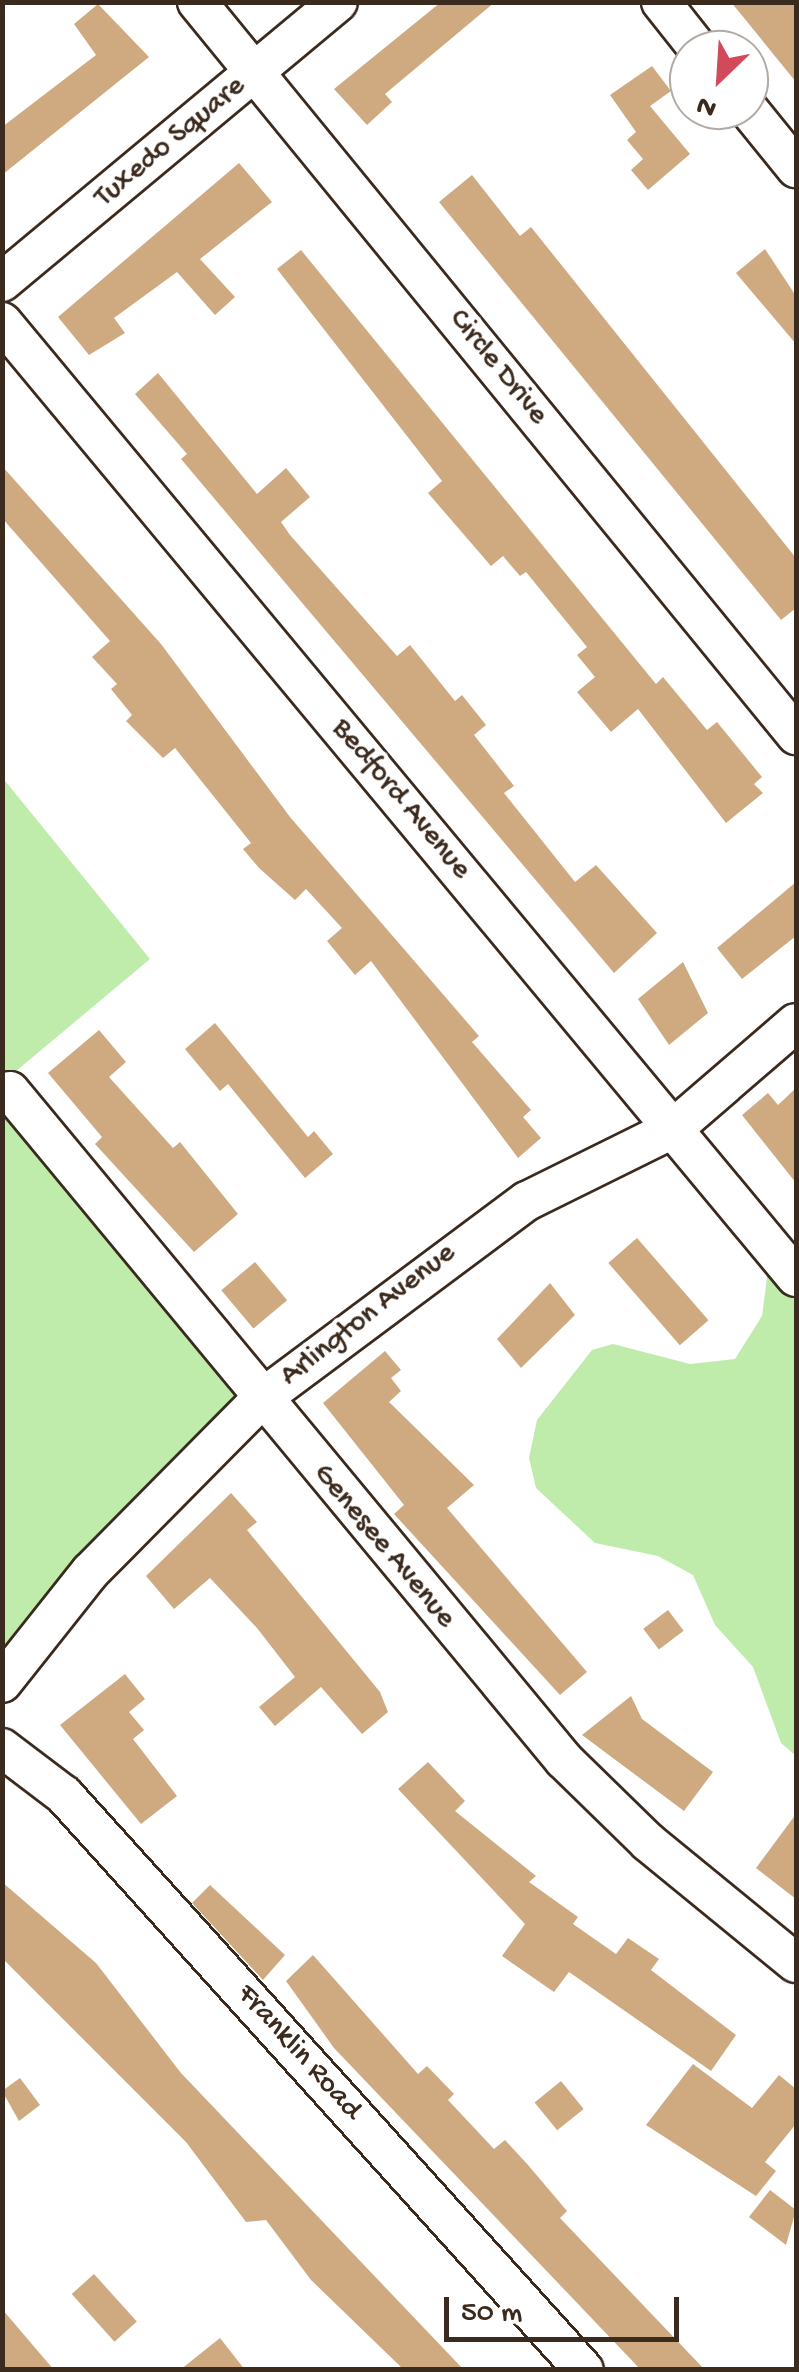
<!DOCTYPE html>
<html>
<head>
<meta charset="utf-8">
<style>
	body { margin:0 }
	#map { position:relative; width:799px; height:2372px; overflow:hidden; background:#fff; font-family:"Gochi Hand",sans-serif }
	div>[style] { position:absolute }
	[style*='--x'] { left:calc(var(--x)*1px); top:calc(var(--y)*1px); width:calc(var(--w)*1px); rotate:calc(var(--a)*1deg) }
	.green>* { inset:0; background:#bfecaa }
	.building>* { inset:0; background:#cfaa81; transform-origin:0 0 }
	.roads { filter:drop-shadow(2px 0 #3b2a1e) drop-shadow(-2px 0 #3b2a1e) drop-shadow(0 2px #3b2a1e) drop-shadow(0 -2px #3b2a1e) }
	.minor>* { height:38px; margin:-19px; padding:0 19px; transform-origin:19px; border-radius:19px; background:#fff }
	span { translate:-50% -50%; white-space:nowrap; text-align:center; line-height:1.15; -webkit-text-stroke:8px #fff; paint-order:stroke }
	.street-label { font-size:30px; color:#3b2a1e }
	.frame { position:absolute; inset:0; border:5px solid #3b2a1e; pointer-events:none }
	.north { position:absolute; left:669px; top:30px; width:100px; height:100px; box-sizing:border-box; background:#fff; border:2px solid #b1aaa5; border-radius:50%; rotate:205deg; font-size:28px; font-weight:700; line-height:40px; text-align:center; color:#3b2a1e }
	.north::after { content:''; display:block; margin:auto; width:35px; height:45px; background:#d1495b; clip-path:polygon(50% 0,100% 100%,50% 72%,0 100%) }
	.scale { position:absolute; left:444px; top:2297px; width:235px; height:45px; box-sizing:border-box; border:5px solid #3b2a1e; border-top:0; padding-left:12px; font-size:30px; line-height:35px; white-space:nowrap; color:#3b2a1e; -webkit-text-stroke:8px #fff; paint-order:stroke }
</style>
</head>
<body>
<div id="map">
	<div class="green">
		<div style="clip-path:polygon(2px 777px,150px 959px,3px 1082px,2px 1082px)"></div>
		<div style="clip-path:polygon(3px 1083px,261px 1399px,3px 1683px)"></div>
		<div style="clip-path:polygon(771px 1247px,796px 1277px,796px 1756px,781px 1743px,753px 1667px,715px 1625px,693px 1575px,658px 1556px,595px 1543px,536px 1488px,529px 1458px,537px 1420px,592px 1350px,613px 1344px,690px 1364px,735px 1359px,762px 1316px)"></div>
	</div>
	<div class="building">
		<div style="clip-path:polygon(441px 2px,495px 2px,385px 94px,392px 102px,367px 125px,334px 89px)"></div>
		<div style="clip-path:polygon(731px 2px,796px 2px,796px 82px)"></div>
		<div style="clip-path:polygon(98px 4px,149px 57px,2px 175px,2px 127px,96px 55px,74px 24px)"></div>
		<div style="clip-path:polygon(652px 66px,671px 91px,650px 106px,690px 154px,648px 190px,631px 170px,643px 159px,627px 140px,636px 132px,610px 95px)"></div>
		<div style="clip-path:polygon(239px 163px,272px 202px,200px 259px,235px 297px,215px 315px,177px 272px,114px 318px,125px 333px,89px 355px,58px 317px)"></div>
		<div style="clip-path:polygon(472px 175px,520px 236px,531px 227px,796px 558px,796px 608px,781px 620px,439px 202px)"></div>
		<div style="clip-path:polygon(765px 249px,796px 296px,796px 344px,736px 273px)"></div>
		<div style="clip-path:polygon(301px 250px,656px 684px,663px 677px,707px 730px,717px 722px,762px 777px,754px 784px,763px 793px,726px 823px,638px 709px,611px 732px,577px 692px,595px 677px,577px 655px,587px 647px,526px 572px,520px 576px,503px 556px,491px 566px,428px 493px,442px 481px,277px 269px)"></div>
		<div style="clip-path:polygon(158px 373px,257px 494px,286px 468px,310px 497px,281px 522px,290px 535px,397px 656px,410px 645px,455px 701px,462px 695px,486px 725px,474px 735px,514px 786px,504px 793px,575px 882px,596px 865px,657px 933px,614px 973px,181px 459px,187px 454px,135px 394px)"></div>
		<div style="clip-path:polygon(2px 466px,161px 644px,290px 817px,479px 1036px,472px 1042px,531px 1110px,523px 1117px,541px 1138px,518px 1158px,371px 961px,355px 975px,327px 941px,342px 928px,306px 889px,295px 900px,259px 868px,243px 849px,251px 843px,175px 748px,163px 758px,126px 721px,132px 715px,111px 689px,117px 684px,92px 657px,110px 641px,2px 518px)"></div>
		<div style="clip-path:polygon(796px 882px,796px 936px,742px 979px,717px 948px)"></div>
		<div style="clip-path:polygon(683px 962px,708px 1013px,669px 1045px,638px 999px)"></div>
		<div style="clip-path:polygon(215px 1023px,308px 1137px,314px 1131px,333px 1154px,305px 1178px,228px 1084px,220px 1091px,185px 1049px)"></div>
		<div style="clip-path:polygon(99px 1030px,126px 1062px,109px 1077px,173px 1148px,180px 1142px,238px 1214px,194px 1252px,95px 1144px,102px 1137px,48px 1073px)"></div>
		<div style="clip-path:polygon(796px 1088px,796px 1183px,742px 1115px,768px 1093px,778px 1105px)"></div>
		<div style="left:637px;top:1238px;width:109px;height:38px;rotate:49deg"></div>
		<div style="left:255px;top:1262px;width:50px;height:44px;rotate:50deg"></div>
		<div style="clip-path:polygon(550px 1283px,575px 1315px,521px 1368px,497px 1339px)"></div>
		<div style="clip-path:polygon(385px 1351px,401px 1370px,391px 1378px,401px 1391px,389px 1402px,474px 1485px,447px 1508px,587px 1672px,560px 1695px,394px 1514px,404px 1505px,323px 1403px)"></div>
		<div style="clip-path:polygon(231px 1493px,257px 1522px,247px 1530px,380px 1692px,388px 1712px,362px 1734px,321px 1687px,275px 1726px,259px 1707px,295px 1677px,257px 1628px,210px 1578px,174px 1609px,146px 1576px)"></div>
		<div style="left:668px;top:1610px;width:26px;height:31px;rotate:53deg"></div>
		<div style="clip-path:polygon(125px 1674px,145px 1699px,129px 1712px,144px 1730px,133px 1739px,177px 1796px,141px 1824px,60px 1725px)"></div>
		<div style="clip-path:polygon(631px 1696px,642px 1719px,713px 1772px,684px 1811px,582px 1735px)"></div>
		<div style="clip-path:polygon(428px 1762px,465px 1801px,455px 1811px,536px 1876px,529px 1882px,578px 1917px,573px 1924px,616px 1954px,628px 1938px,659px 1959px,651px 1970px,736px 2035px,711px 2071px,569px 1972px,554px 1992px,502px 1956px,525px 1924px,398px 1789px)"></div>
		<div style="clip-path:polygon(796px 1814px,796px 1899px,756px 1868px)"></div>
		<div style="clip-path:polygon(2px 1882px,96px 1963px,181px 2073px,464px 2370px,403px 2369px,311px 2280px,266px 2220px,246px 2222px,186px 2142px,2px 1958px)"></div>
		<div style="clip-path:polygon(210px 1885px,285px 1955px,263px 1980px,192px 1903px)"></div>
		<div style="clip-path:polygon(313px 1955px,418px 2074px,427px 2066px,454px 2094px,448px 2100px,494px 2149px,505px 2140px,528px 2165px,567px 2211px,560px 2218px,705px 2370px,641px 2370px,334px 2048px,286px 1981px)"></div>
		<div style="clip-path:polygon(693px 2064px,752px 2108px,779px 2075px,796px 2089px,796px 2124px,765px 2162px,776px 2171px,756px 2196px,646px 2125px)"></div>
		<div style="clip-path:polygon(20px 2078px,40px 2105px,19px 2121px,2px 2091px)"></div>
		<div style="left:561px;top:2081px;width:36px;height:34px;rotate:51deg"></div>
		<div style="clip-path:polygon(770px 2190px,796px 2210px,786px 2245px,749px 2217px)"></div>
		<div style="left:94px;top:2274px;width:64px;height:30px;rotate:48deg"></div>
		<div style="clip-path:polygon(2px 2309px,54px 2370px,2px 2370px)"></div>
		<div style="clip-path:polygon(220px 2338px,245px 2370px,180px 2370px)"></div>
	</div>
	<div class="roads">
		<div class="minor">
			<div style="--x:197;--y:2;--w:947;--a:50.74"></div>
			<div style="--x:661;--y:2;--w:61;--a:51.6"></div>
			<div style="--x:749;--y:110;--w:75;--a:51"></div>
			<div style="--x:2;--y:282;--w:437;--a:-39.8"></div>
			<div style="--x:2;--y:322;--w:1242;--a:50.26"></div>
			<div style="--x:10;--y:1091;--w:869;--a:50.37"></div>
			<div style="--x:564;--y:1760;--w:117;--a:44.3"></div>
			<div style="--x:648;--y:1842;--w:191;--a:39.3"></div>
			<div style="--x:2;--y:1683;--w:142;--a:-51.6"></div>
			<div style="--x:90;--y:1572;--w:243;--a:-45.3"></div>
			<div style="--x:261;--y:1399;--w:332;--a:-36.7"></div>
			<div style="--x:527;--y:1201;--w:163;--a:-26.3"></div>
			<div style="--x:673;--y:1129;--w:162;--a:-40.8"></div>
			<div style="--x:2;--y:1748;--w:78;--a:37.2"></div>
			<div style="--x:64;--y:1795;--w:775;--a:47.88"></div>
		</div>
	</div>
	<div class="street-label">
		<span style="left:171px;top:143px;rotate:-40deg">Tuxedo Square</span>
		<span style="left:497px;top:368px;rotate:51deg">Circle Drive</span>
		<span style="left:400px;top:800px;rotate:50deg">Bedford Avenue</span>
		<span style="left:369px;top:1316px;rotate:-38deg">Arlington Avenue</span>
		<span style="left:383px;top:1547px;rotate:50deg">Genesee Avenue</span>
		<span style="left:298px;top:2053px;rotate:48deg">Franklin Road</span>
	</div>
	<div class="frame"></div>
	<div class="north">N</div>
	<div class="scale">50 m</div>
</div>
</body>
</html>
